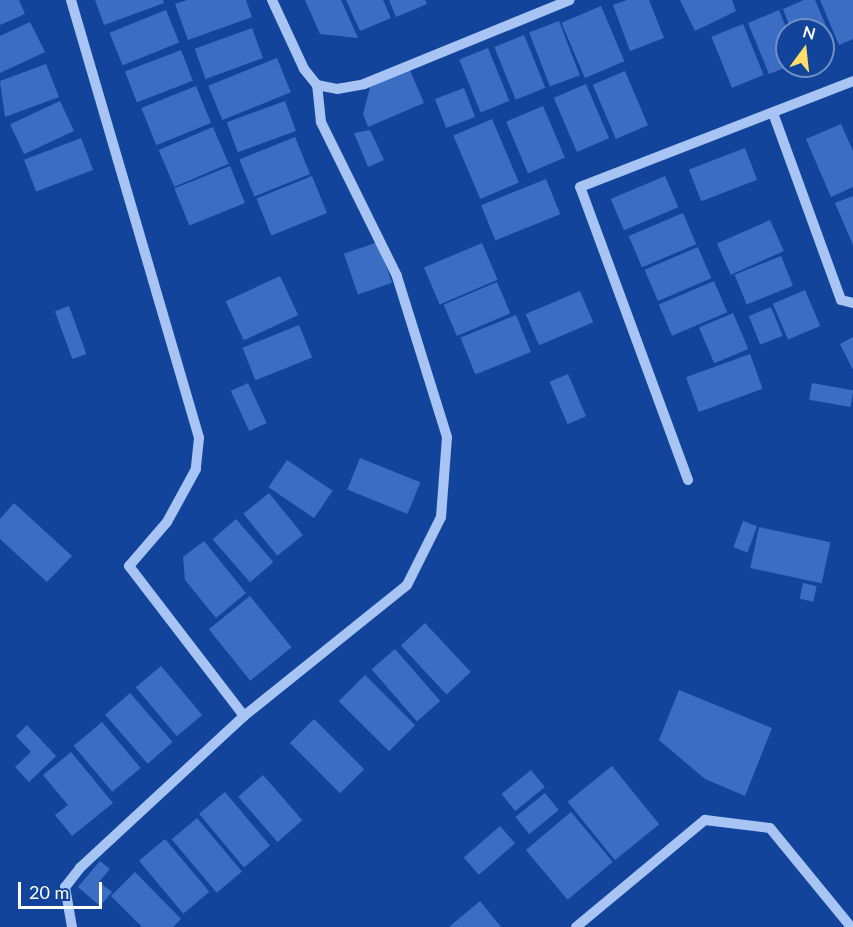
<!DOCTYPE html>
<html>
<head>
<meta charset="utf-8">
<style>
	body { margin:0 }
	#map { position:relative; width:853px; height:927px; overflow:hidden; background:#12449c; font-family:Lato,sans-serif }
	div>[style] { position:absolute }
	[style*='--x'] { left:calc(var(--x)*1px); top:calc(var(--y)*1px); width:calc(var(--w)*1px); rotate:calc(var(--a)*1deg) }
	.building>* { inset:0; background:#3b6ec3; transform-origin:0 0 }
	.minor>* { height:10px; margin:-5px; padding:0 5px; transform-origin:5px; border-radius:5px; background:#a7c4f4 }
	span { translate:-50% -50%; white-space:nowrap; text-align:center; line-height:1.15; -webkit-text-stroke:6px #12449c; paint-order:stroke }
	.north { position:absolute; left:775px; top:18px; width:60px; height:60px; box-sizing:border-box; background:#12449c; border:2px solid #718fc4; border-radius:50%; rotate:15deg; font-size:16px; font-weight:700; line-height:24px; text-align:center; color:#fff }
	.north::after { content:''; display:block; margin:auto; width:21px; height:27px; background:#ffdf6a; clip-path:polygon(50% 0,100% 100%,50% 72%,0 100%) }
	.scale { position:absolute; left:18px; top:882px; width:84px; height:27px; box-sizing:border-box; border:3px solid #fff; border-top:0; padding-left:8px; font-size:18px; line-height:21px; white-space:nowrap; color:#fff; -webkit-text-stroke:4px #12449c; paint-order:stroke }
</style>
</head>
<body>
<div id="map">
	<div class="building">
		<div style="clip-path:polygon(0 0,19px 0,25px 14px,0 25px)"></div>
		<div style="clip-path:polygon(95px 0,163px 0,164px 3px,104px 25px)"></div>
		<div style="clip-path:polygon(187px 0,246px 0,252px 17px,188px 40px,175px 4px)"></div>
		<div style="clip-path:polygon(305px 0,341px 0,358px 38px,320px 34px)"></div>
		<div style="clip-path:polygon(346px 0,383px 0,391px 18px,360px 31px)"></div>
		<div style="clip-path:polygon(389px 0,425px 0,427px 4px,396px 17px)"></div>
		<div style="clip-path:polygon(627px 0,649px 0,664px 38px,630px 51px,613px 5px)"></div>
		<div style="clip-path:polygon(680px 0,732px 0,736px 11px,695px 31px)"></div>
		<div style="clip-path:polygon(804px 0,815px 0,835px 47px,823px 52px,823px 30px,791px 30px,783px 9px)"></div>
		<div style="clip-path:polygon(820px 0,853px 0,853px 39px,839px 45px)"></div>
		<div style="left:601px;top:6px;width:60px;height:43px;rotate:67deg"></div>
		<div style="left:166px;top:10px;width:35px;height:61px;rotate:68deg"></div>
		<div style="clip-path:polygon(779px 10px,787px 30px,787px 67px,769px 74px,748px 23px)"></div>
		<div style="left:559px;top:21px;width:58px;height:32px;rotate:69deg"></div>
		<div style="clip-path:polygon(30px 22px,45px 52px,0 73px,0 36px)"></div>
		<div style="left:743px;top:24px;width:55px;height:34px;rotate:68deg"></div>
		<div style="left:252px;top:28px;width:32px;height:61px;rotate:70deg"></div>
		<div style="left:524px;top:35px;width:57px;height:32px;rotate:68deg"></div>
		<div style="left:488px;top:48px;width:57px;height:31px;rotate:68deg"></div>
		<div style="left:181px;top:50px;width:33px;height:60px;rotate:69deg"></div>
		<div style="left:277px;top:58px;width:37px;height:74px;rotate:68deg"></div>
		<div style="clip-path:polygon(46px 64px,59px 97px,5px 117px,0 81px)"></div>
		<div style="clip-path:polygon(409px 68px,424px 103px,368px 127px,363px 114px,371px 84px)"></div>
		<div style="left:625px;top:71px;width:59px;height:35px;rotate:67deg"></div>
		<div style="left:586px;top:84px;width:59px;height:35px;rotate:67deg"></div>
		<div style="left:196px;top:86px;width:40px;height:59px;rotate:68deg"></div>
		<div style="left:464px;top:88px;width:31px;height:31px;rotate:69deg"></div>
		<div style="left:60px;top:101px;width:33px;height:55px;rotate:65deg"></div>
		<div style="left:285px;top:101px;width:32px;height:62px;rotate:70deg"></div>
		<div style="left:543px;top:106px;width:56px;height:40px;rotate:67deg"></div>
		<div style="left:492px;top:119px;width:69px;height:42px;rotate:67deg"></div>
		<div style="clip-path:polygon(841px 124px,853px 151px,853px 187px,831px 197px,806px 139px)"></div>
		<div style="left:213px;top:127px;width:40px;height:59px;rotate:67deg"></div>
		<div style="clip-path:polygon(370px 130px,384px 160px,368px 167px,354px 133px)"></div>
		<div style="left:295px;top:137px;width:40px;height:60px;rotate:68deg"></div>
		<div style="left:81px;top:138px;width:34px;height:61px;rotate:69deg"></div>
		<div style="left:745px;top:148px;width:34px;height:60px;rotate:69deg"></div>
		<div style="left:230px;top:166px;width:40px;height:60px;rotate:68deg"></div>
		<div style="left:312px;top:176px;width:40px;height:60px;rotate:68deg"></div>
		<div style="left:665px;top:176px;width:34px;height:59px;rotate:67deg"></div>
		<div style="left:546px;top:179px;width:38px;height:70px;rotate:68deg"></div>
		<div style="clip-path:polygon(853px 196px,853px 245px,835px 203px)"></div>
		<div style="left:683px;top:213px;width:34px;height:59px;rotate:67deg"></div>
		<div style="left:770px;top:220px;width:34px;height:58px;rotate:66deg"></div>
		<div style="left:378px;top:242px;width:43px;height:36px;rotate:71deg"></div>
		<div style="left:482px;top:243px;width:40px;height:63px;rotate:67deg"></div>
		<div style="left:698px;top:247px;width:34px;height:58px;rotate:67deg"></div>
		<div style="left:781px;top:256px;width:32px;height:50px;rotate:68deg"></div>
		<div style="left:280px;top:276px;width:43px;height:60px;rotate:65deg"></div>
		<div style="left:714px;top:281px;width:34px;height:60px;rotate:67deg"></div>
		<div style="left:497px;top:282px;width:34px;height:58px;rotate:67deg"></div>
		<div style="left:805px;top:290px;width:39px;height:35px;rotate:67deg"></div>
		<div style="left:580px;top:291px;width:34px;height:59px;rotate:67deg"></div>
		<div style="left:69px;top:306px;width:51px;height:15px;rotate:70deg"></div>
		<div style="left:771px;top:307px;width:31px;height:24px;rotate:68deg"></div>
		<div style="left:733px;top:313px;width:39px;height:37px;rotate:67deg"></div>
		<div style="left:516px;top:315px;width:40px;height:60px;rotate:68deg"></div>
		<div style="left:299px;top:325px;width:35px;height:61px;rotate:68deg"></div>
		<div style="clip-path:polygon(853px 337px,853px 370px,840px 344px)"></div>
		<div style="left:750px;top:354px;width:37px;height:68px;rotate:70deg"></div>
		<div style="left:568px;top:374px;width:46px;height:20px;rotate:67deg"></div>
		<div style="left:248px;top:383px;width:44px;height:19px;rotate:65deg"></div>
		<div style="left:812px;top:383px;width:42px;height:17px;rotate:10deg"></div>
		<div style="left:360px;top:458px;width:65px;height:34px;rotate:22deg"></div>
		<div style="left:287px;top:460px;width:55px;height:33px;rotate:34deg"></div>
		<div style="left:269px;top:493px;width:54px;height:33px;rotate:51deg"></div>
		<div style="clip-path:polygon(14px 503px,72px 556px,47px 582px,0 539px,0 519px)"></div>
		<div style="left:236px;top:519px;width:57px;height:31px;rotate:49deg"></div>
		<div style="left:743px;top:521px;width:15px;height:28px;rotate:20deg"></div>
		<div style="left:759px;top:527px;width:73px;height:42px;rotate:12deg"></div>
		<div style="clip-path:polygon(204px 541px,246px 593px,216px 618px,185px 580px,183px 557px)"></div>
		<div style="left:803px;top:583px;width:14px;height:16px;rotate:12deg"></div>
		<div style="left:250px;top:596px;width:66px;height:53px;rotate:51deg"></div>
		<div style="left:425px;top:623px;width:67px;height:33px;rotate:47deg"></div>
		<div style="left:395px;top:649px;width:69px;height:31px;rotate:49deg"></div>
		<div style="left:161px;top:666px;width:64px;height:33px;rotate:50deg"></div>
		<div style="left:365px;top:675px;width:71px;height:37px;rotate:45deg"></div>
		<div style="clip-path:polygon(679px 690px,772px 728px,745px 796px,705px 779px,659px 740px)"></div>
		<div style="left:130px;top:693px;width:65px;height:33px;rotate:49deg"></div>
		<div style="left:314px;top:719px;width:71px;height:34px;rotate:45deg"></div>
		<div style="left:102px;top:722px;width:60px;height:37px;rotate:50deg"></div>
		<div style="clip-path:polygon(27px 725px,56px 756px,29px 782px,15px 767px,31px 752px,16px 736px)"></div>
		<div style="clip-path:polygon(71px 752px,113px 803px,72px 836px,55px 815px,68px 805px,43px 775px)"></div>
		<div style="left:612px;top:766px;width:75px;height:57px;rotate:51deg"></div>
		<div style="left:531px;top:770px;width:22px;height:38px;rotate:51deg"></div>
		<div style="left:263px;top:775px;width:60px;height:33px;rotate:49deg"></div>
		<div style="left:225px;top:792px;width:70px;height:34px;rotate:50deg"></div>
		<div style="left:545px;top:793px;width:22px;height:38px;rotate:51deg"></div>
		<div style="left:571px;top:812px;width:65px;height:59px;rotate:50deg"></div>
		<div style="left:197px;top:818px;width:70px;height:33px;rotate:50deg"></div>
		<div style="left:500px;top:826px;width:23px;height:48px;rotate:49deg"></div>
		<div style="left:165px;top:839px;width:69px;height:34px;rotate:50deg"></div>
		<div style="clip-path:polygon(100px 861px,110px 869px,99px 882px,112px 892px,100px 906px,78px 887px)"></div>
		<div style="clip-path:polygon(135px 872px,181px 919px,173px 927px,142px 927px,111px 896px)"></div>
		<div style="clip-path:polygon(480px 901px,501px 927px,449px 927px)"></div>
	</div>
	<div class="minor">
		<div style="--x:71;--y:0;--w:456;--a:73.7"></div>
		<div style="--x:199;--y:438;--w:31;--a:96"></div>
		<div style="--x:196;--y:469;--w:60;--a:118.7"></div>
		<div style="--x:167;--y:522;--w:58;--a:130.8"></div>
		<div style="--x:129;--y:566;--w:189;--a:52.5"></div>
		<div style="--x:244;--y:716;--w:224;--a:137.2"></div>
		<div style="--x:80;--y:868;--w:24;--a:128"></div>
		<div style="--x:65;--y:887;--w:41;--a:80.1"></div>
		<div style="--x:272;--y:0;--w:76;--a:65.1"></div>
		<div style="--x:304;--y:69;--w:21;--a:51"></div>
		<div style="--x:317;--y:85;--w:20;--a:11"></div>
		<div style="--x:337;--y:89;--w:27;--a:-10"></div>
		<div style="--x:364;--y:84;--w:222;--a:-22.2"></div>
		<div style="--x:773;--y:113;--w:199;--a:70"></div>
		<div style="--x:841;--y:300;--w:12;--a:14"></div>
		<div style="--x:688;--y:480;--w:312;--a:-110.2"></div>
		<div style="--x:580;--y:187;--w:293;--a:-21.2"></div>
		<div style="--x:244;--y:716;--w:209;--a:-38.8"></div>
		<div style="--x:407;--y:585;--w:76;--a:-63.4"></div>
		<div style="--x:441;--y:517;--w:80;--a:-85.7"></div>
		<div style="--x:447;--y:437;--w:169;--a:-107.3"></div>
		<div style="--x:397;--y:276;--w:172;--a:-116.3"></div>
		<div style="--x:321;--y:122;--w:37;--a:-96"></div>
		<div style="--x:576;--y:927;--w:168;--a:-39.7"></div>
		<div style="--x:705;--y:820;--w:65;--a:7"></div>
		<div style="--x:770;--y:828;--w:128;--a:50.7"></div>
	</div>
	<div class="north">N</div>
	<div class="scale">20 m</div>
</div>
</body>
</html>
